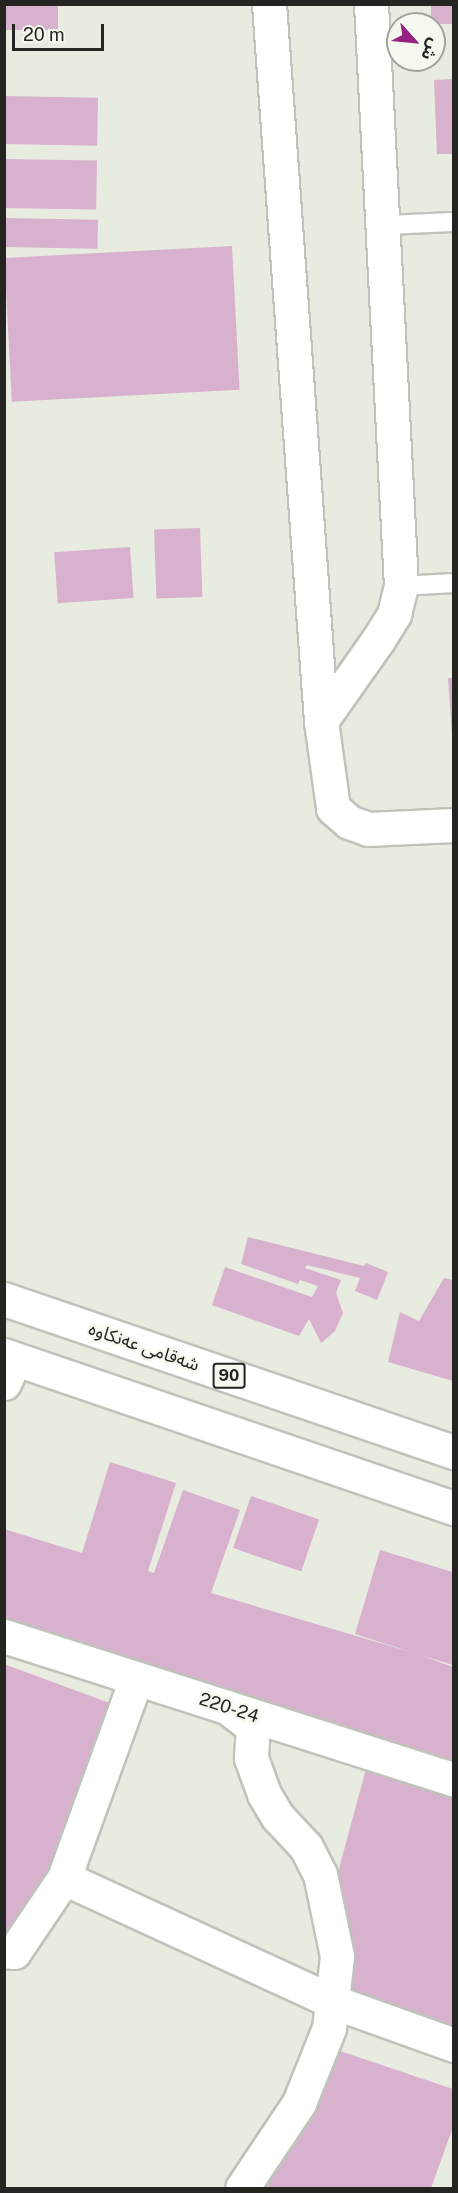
<!DOCTYPE html>
<html>
<head>
<meta charset="utf-8">
<style>
	body { margin:0 }
	#map { position:relative; width:458px; height:2193px; overflow:hidden; background:#e8ebe0; font-family:"Public Sans","Noto Sans Arabic",sans-serif }
	div>[style] { position:absolute }
	[style*='--x'] { left:calc(var(--x)*1px); top:calc(var(--y)*1px); width:calc(var(--w)*1px); rotate:calc(var(--a)*1deg) }
	.building>* { inset:0; background:#d8b1ce; transform-origin:0 0 }
	.roads { filter:drop-shadow(2px 0 #c0c3b9) drop-shadow(-2px 0 #c0c3b9) drop-shadow(0 2px #c0c3b9) drop-shadow(0 -2px #c0c3b9) }
	.service>* { height:18px; margin:-9px; padding:0 9px; transform-origin:9px; border-radius:9px; background:#fff }
	.minor>* { height:33px; margin:-16.5px; padding:0 16.5px; transform-origin:16.5px; border-radius:16.5px; background:#fff }
	.trunk>* { height:33px; margin:-16.5px; padding:0 16.5px; transform-origin:16.5px; border-radius:16.5px; background:#fff }
	span { translate:-50% -50%; white-space:nowrap; text-align:center; line-height:1.15; -webkit-text-stroke:5px #f5f8ee; paint-order:stroke }
	.shield-label span { padding:2px 4px; background:#f5f8ee; border:2px solid; border-radius:4px; -webkit-text-stroke-width:0 }
	.shield-label { font-size:16px; color:#242521; font-weight:700 }
	.street-label { font-size:18px; color:#242521 }
	.frame { position:absolute; inset:0; border:6px solid #242521; pointer-events:none }
	.north { position:absolute; left:386px; top:12px; width:60px; height:60px; box-sizing:border-box; background:#f5f8ee; border:2px solid #a1a49c; border-radius:50%; rotate:117deg; font-size:16px; font-weight:700; line-height:24px; text-align:center; color:#242521 }
	.north::after { content:''; display:block; margin:auto; width:21px; height:27px; background:#932282; clip-path:polygon(50% 0,100% 100%,50% 72%,0 100%) }
	.scale { position:absolute; left:12px; top:24px; width:92px; height:27px; box-sizing:border-box; border:3px solid #242521; border-top:0; padding-left:8px; font-size:18px; line-height:21px; white-space:nowrap; color:#242521; -webkit-text-stroke:4px #f5f8ee; paint-order:stroke }
</style>
</head>
<body>
<div id="map">
	<div class="building">
		<div style="left:4px;top:4px;width:54px;height:26px"></div>
		<div style="left:431px;top:4px;width:22px;height:20px"></div>
		<div style="clip-path:polygon(453px 79px,453px 154px,437px 154px,434px 80px)"></div>
		<div style="left:4px;top:96px;width:94px;height:48px;rotate:1deg"></div>
		<div style="left:4px;top:159px;width:93px;height:49px;rotate:1deg"></div>
		<div style="left:4px;top:218px;width:94px;height:29px;rotate:1deg"></div>
		<div style="left:232px;top:246px;width:144px;height:228px;rotate:87deg"></div>
		<div style="left:200px;top:528px;width:69px;height:46px;rotate:88deg"></div>
		<div style="left:130px;top:547px;width:51px;height:76px;rotate:86deg"></div>
		<div style="clip-path:polygon(448px 678px,453px 678px,453px 735px,452px 735px)"></div>
		<div style="clip-path:polygon(248px 1237px,364px 1266px,366px 1263px,388px 1272px,377px 1300px,355px 1291px,360px 1278px,307px 1265px,305px 1268px,341px 1280px,336px 1293px,343px 1313px,335px 1331px,321px 1343px,309px 1319px,299px 1336px,212px 1305px,225px 1267px,312px 1297px,318px 1286px,300px 1280px,298px 1284px,241px 1264px)"></div>
		<div style="clip-path:polygon(444px 1278px,453px 1280px,453px 1381px,388px 1362px,400px 1312px,419px 1321px)"></div>
		<div style="clip-path:polygon(110px 1462px,176px 1483px,148px 1571px,154px 1573px,183px 1490px,240px 1510px,211px 1593px,414px 1653px,355px 1634px,380px 1550px,453px 1572px,453px 1665px,420px 1655px,453px 1667px,453px 1768px,4px 1630px,4px 1529px,82px 1553px)"></div>
		<div style="left:251px;top:1496px;width:72px;height:55px;rotate:19deg"></div>
		<div style="clip-path:polygon(4px 1664px,112px 1704px,36px 1912px,4px 1948px)"></div>
		<div style="clip-path:polygon(366px 1769px,453px 1798px,453px 2036px,350px 1993px,331px 1898px)"></div>
		<div style="clip-path:polygon(340px 2051px,453px 2089px,453px 2127px,431px 2188px,261px 2188px,303px 2128px)"></div>
	</div>
	<div class="roads">
		<div class="service">
			<div style="--x:385;--y:225;--w:69;--a:-2.5"></div>
			<div style="--x:401;--y:586;--w:53;--a:-3.2"></div>
		</div>
		<div class="minor">
			<div style="--x:269;--y:4;--w:719;--a:85.85"></div>
			<div style="--x:321;--y:721;--w:88;--a:82.1"></div>
			<div style="--x:333;--y:808;--w:21;--a:41"></div>
			<div style="--x:349;--y:822;--w:20;--a:20"></div>
			<div style="--x:368;--y:829;--w:86;--a:-2.7"></div>
			<div style="--x:321;--y:721;--w:99;--a:-54.9"></div>
			<div style="--x:378;--y:640;--w:31;--a:-58"></div>
			<div style="--x:394;--y:614;--w:29;--a:-76"></div>
			<div style="--x:401;--y:586;--w:583;--a:-92.95"></div>
			<div style="--x:4;--y:1383;--w:26;--a:-65"></div>
			<div style="--x:4;--y:1636;--w:472;--a:17.7"></div>
			<div style="--x:136;--y:1679;--w:212;--a:109.9"></div>
			<div style="--x:64;--y:1878;--w:297;--a:24.7"></div>
			<div style="--x:334;--y:2002;--w:127;--a:19.7"></div>
			<div style="--x:227;--y:1707;--w:33;--a:38"></div>
			<div style="--x:253;--y:1727;--w:31;--a:94"></div>
			<div style="--x:251;--y:1758;--w:38;--a:70"></div>
			<div style="--x:264;--y:1794;--w:27;--a:59"></div>
			<div style="--x:278;--y:1817;--w:41;--a:47"></div>
			<div style="--x:306;--y:1847;--w:30;--a:63"></div>
			<div style="--x:320;--y:1874;--w:84;--a:78.3"></div>
			<div style="--x:337;--y:1956;--w:72;--a:96.3"></div>
			<div style="--x:329;--y:2028;--w:81;--a:111.8"></div>
			<div style="--x:299;--y:2103;--w:102;--a:123.8"></div>
			<div style="--x:4;--y:1951;--w:10;--a:6"></div>
			<div style="--x:14;--y:1952;--w:89;--a:-56"></div>
		</div>
		<div class="trunk">
			<div style="--x:4;--y:1299;--w:475;--a:18.8"></div>
			<div style="--x:4;--y:1355;--w:475;--a:18.8"></div>
		</div>
	</div>
	<div class="shield-label">
		<span style="left:229px;top:1376px">90</span>
	</div>
	<div class="street-label">
		<span style="left:144px;top:1347px;rotate:19deg">شەقامی عەنکاوە</span>
		<span style="left:229px;top:1708px;rotate:18deg">220-24</span>
	</div>
	<div class="frame"></div>
	<div class="north">ش</div>
	<div class="scale">20 m</div>
</div>
</body>
</html>
